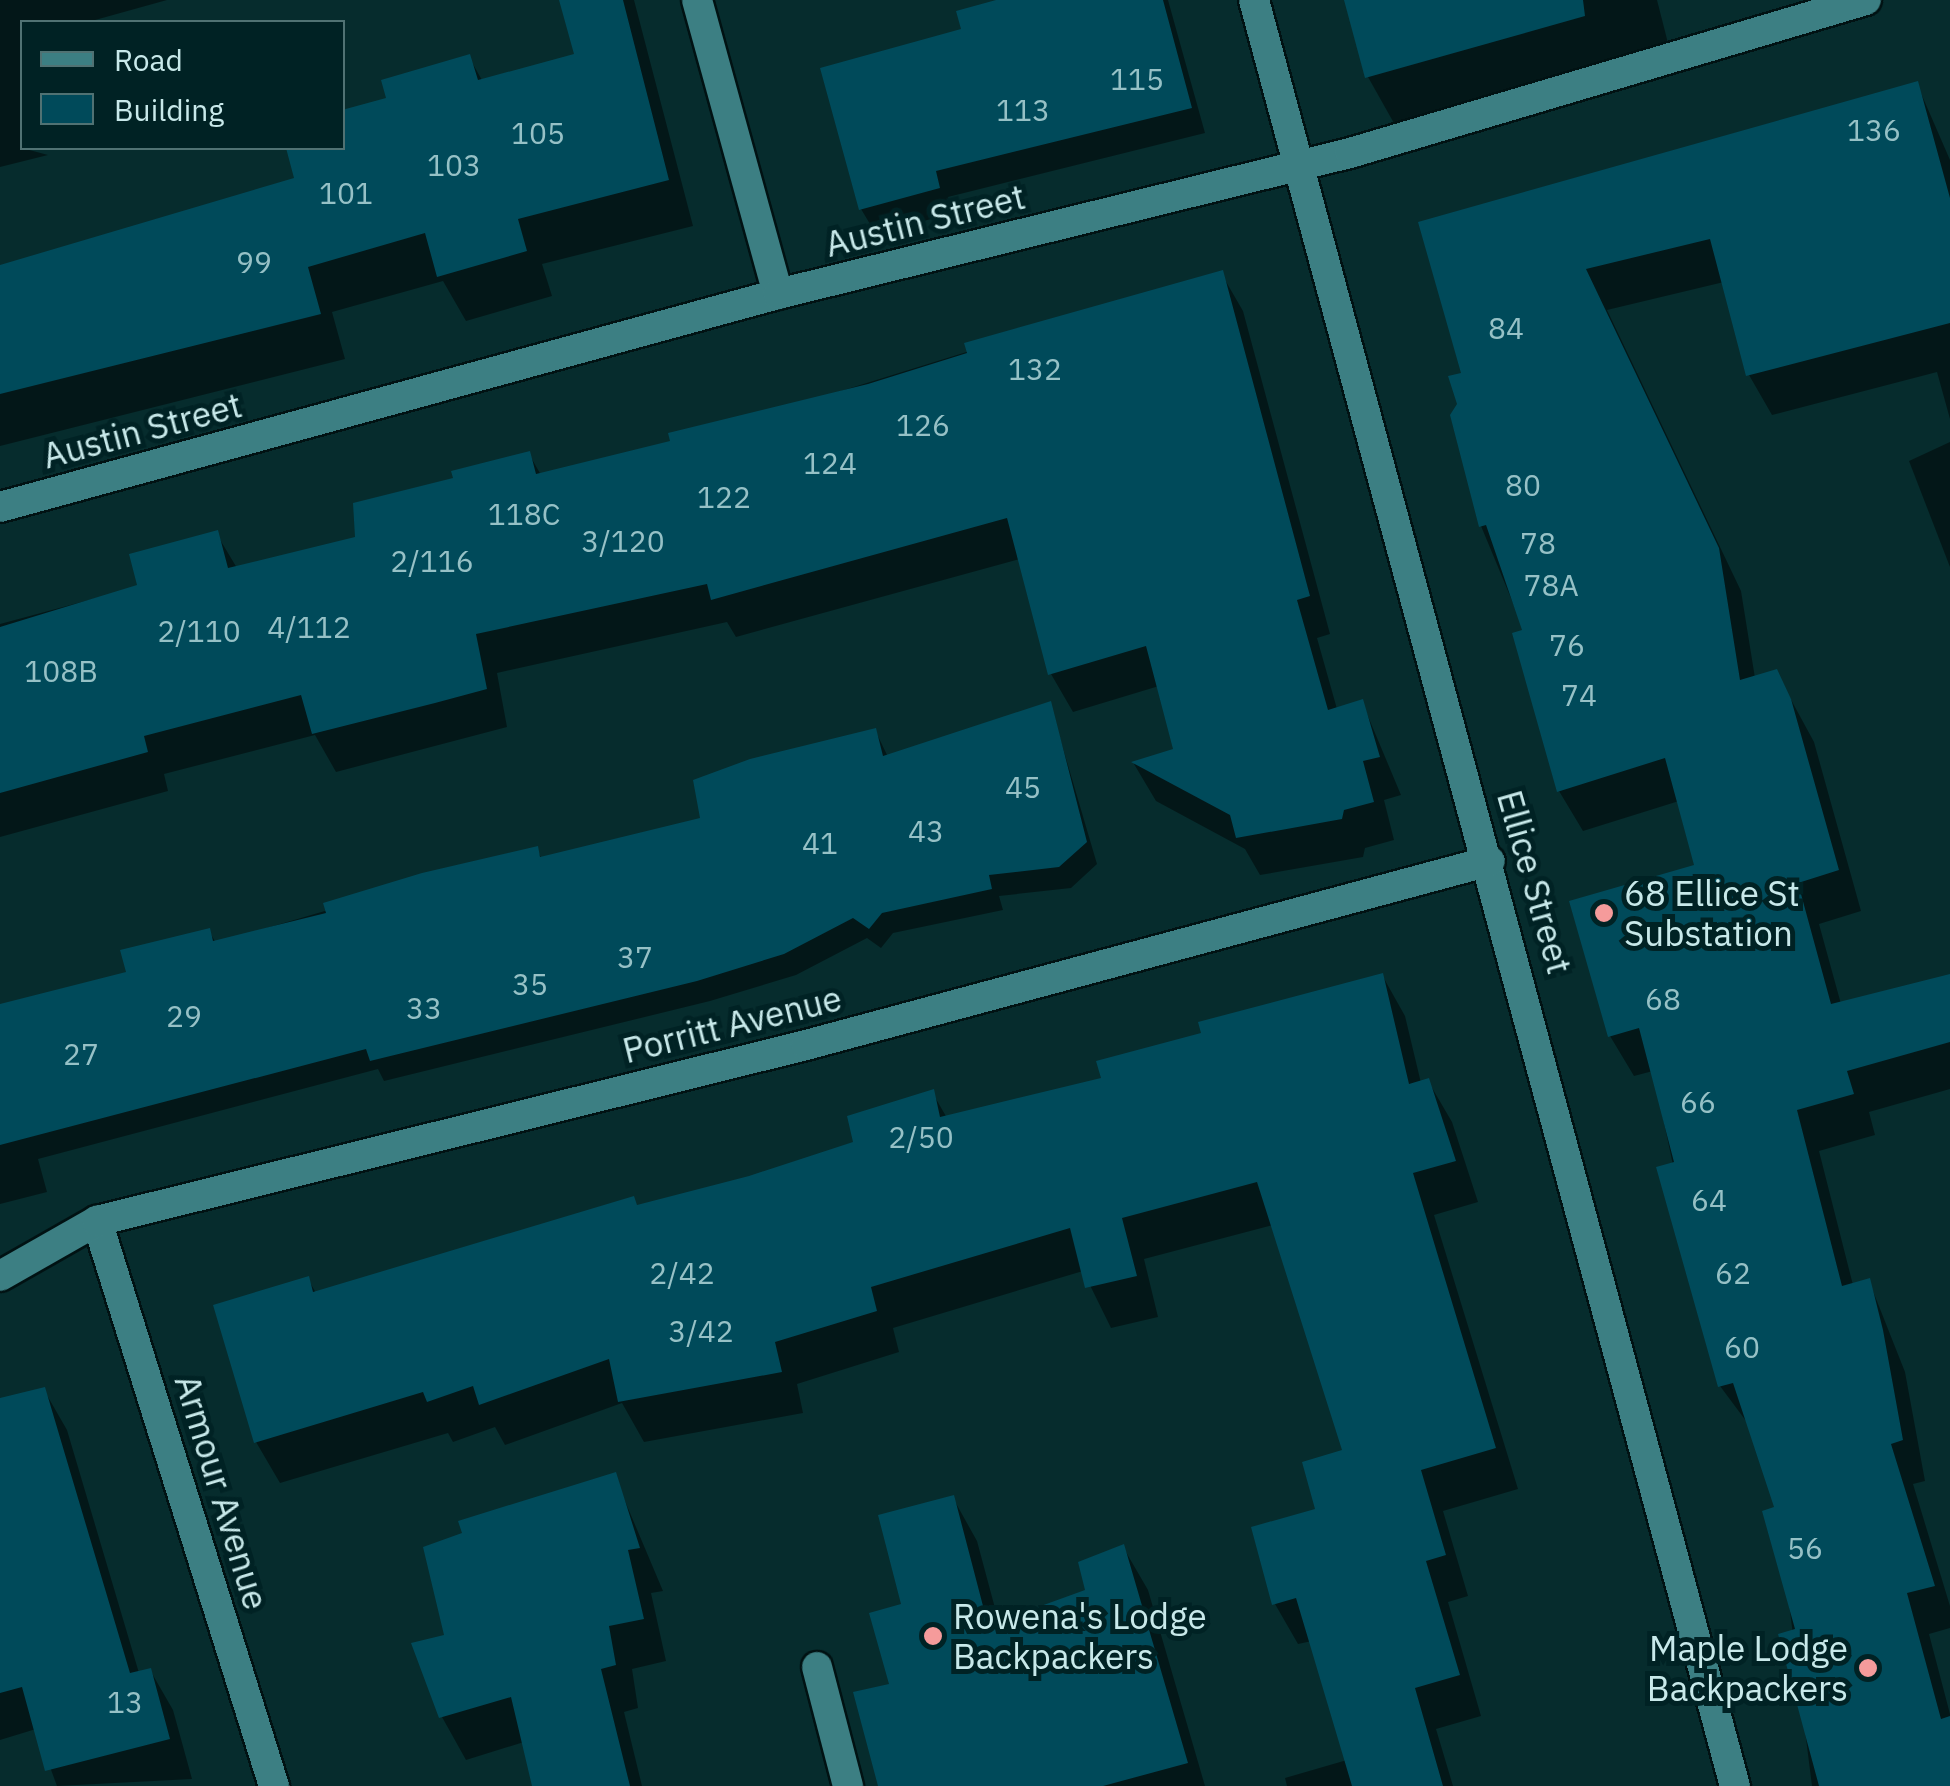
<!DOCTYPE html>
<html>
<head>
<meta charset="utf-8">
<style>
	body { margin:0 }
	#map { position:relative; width:1950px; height:1786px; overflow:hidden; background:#062c2d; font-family:"IBM Plex Sans",sans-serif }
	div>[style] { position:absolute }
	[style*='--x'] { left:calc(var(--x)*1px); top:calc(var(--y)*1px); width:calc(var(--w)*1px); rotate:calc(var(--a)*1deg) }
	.shadow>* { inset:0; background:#0007 }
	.building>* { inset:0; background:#004a5a }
	.roads { filter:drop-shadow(2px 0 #011213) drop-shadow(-2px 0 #011213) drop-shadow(0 2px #011213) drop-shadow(0 -2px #011213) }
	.service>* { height:30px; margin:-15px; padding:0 15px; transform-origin:15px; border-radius:15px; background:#3c7f83 }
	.minor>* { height:30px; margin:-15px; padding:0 15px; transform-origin:15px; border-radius:15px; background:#3c7f83 }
	.dots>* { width:28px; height:28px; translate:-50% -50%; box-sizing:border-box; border:5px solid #002224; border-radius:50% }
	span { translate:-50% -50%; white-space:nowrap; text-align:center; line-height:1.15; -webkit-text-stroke:10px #002224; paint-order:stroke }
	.number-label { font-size:30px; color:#96c1c6 }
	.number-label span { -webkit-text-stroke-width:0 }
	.street-label { font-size:35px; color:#c8e9ea }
	.poi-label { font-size:35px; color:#c8e9ea }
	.left { translate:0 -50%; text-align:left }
	.right { translate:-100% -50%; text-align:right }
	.legend { position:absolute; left:20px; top:20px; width:325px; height:130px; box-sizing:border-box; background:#002224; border:2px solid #507273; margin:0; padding:12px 18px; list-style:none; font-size:30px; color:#c8e9ea }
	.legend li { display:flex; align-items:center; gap:20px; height:50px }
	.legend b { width:50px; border:2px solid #507273 }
</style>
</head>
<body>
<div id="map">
	<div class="shadow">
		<div style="clip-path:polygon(0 0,167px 0,88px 22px,22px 22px,22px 148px,48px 155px,0 167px)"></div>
		<div style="clip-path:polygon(561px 0,634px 0,693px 226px,542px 264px,552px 296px,466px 321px,443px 281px,332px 312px,345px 359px,0 446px,0 266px,297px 180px,288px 148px,342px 148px,389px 99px,469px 57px,483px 82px,577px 55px)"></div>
		<div style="clip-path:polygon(1003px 0,1168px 0,1205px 133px,948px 197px,953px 213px,876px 234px,861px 209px)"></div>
		<div style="clip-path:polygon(1346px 0,1657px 0,1669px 47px,1395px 125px,1368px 77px)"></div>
		<div style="clip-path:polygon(1917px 84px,1950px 160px,1950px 419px,1937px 372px,1772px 415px,1749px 375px,1724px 282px,1607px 310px,1741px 591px,1755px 678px,1776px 672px,1814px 742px,1861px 911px,1819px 924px,1841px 1004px,1950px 993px,1950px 1089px,1869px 1112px,1875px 1135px,1819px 1151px,1853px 1285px,1869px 1281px,1905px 1372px,1925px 1481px,1913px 1484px,1950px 1606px,1950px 1628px,1929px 1634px,1950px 1714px,1950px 1786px,1812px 1786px,1777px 1508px,1749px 1425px,1720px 1386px,1653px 1071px,1634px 1076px,1610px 1036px,1697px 866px,1679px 801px,1583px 831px,1559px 791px,1525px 632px,1481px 526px,1460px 404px,1465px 375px,1421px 224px)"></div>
		<div style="clip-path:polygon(1221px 273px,1243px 311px,1330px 634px,1317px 638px,1337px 709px,1362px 702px,1401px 795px,1384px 800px,1394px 840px,1365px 848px,1363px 857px,1260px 875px,1245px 849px,1156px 801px,1134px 764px,1176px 751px,1159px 686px,1073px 712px,1051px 674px,1020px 559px,736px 637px,727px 622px,497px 673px,507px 727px,336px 772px,315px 735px,164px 774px,168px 791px,0 837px,0 624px,141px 586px,216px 533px,237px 568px,358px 539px,456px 480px,529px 454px,541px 475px,673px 443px)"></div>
		<div style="clip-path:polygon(1950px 442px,1950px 567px,1909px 461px)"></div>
		<div style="clip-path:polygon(1050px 704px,1097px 864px,1071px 888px,999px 896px,1003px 910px,893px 933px,881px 948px,867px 938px,796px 975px,710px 1001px,384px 1081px,378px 1069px,38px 1159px,47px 1192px,0 1204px,0 1012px,129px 974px,209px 931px,216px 943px,536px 849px,542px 859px,703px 819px,875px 730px,888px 757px)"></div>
		<div style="clip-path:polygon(1382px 975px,1405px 1016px,1421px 1083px,1428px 1081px,1452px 1122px,1478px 1202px,1434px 1215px,1518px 1489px,1443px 1511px,1468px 1596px,1448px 1602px,1481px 1716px,1436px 1729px,1453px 1786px,1287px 1786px,1285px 1778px,1347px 1760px,1312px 1641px,1298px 1644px,1275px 1604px,1346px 1451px,1273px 1225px,1144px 1259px,1158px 1317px,1111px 1328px,1083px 1271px,893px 1328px,899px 1352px,797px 1384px,803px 1413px,644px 1442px,622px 1403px,505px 1445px,495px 1427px,453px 1442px,448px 1433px,280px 1483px,256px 1442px,308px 1279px,316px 1293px,750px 1179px,856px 1143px,932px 1092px,947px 1118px,1104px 1080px)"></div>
		<div style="clip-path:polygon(44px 1390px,67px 1430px,139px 1673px,150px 1670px,173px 1710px,192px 1779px,57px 1786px,36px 1729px,0 1740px,0 1400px)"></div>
		<div style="clip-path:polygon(614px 1475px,663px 1591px,651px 1593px,666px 1661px,632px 1669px,638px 1708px,624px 1712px,642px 1786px,535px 1786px,524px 1742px,466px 1760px,442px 1717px,447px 1637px)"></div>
		<div style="clip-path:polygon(953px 1498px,977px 1541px,999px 1623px,1088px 1592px,1123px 1547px,1148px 1590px,1205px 1786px,879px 1786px,904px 1606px)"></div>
	</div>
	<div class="building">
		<div style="clip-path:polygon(559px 0,623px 0,669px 180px,518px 219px,527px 251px,437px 277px,425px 233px,308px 267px,321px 314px,0 394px,0 265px,294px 178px,286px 148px,342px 148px,342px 110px,386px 98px,381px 80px,470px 54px,478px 80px,574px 54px)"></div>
		<div style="clip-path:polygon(996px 0,1163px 0,1192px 108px,936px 171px,940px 188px,859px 210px,820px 68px,961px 29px,956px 11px)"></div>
		<div style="clip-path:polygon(1344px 0,1583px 0,1585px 16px,1365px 78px)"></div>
		<div style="clip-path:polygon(1918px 81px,1950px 198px,1950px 323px,1746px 376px,1710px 239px,1586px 269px,1719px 548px,1740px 680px,1777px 669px,1791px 699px,1839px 870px,1798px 883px,1831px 1004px,1950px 974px,1950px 1042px,1847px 1071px,1854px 1094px,1797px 1110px,1842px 1286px,1870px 1278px,1883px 1330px,1903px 1440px,1891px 1444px,1935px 1586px,1907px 1593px,1941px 1719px,1950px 1716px,1950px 1786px,1819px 1786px,1778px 1634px,1795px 1629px,1762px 1511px,1774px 1507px,1733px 1383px,1718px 1387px,1656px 1167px,1674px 1162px,1639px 1028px,1608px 1037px,1569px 901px,1694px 865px,1665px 758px,1557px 792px,1512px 633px,1522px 630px,1486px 525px,1479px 527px,1450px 415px,1457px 404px,1448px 376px,1461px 373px,1418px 222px)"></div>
		<div style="clip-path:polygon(1223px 270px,1310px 596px,1297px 600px,1328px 710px,1363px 699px,1380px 757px,1363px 761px,1374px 802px,1344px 810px,1342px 819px,1236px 838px,1230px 815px,1131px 762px,1173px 749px,1146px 646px,1048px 675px,1007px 518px,711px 600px,707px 584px,476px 634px,487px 689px,435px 703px,312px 734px,301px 695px,144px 736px,148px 752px,0 793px,0 627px,137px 585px,129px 554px,218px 530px,228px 568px,355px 537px,353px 503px,453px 478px,451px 471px,530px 451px,536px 474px,670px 441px,668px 433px,868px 384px,967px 353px,964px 343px)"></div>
		<div style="clip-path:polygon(1051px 701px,1087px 842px,1059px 867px,989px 875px,992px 889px,882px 913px,869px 929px,853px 918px,784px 954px,697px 981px,370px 1061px,366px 1049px,0 1145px,0 1004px,126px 972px,120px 950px,210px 928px,213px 941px,326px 913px,323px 903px,422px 873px,538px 846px,540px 857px,700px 818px,693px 780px,750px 759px,876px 728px,883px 756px)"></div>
		<div style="clip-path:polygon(1383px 973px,1409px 1084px,1429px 1078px,1456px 1161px,1413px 1173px,1496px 1448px,1421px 1470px,1446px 1555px,1426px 1561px,1460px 1675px,1415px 1688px,1443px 1786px,1352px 1786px,1296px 1598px,1272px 1605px,1251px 1527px,1315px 1509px,1302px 1462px,1342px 1450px,1257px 1182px,1122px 1218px,1137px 1276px,1085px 1288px,1070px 1228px,871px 1287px,877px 1311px,775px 1342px,782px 1372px,618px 1402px,609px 1359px,479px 1405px,473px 1386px,427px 1402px,423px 1392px,254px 1443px,213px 1305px,309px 1276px,313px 1292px,634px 1196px,637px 1205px,749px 1176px,853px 1142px,847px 1116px,934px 1089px,940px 1117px,1101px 1078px,1096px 1061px,1201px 1033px,1198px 1022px)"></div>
		<div style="clip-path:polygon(45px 1387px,130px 1673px,151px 1668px,170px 1739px,45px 1771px,22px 1687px,0 1693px,0 1398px)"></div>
		<div style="clip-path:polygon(616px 1472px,640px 1548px,628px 1550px,644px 1619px,609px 1626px,616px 1665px,601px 1669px,630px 1786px,532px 1786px,511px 1697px,439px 1718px,411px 1643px,444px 1635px,423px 1547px,462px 1533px,458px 1521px)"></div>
		<div style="clip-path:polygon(954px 1495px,988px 1625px,1085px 1590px,1078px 1562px,1124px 1544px,1188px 1763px,1103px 1786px,878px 1786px,853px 1692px,889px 1684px,869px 1613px,901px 1604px,878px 1515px)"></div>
	</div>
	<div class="roads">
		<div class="service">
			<div style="--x:817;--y:1667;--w:123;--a:75.4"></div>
		</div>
		<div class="minor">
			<div style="--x:697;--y:0;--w:305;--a:74.6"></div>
			<div style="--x:1254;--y:0;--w:1850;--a:74.93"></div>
			<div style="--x:0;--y:507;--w:807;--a:-15.31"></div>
			<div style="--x:778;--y:294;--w:589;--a:-13.85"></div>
			<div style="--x:1350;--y:153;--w:538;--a:-16.52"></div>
			<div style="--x:97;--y:1221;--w:592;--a:72.61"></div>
			<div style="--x:0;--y:1276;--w:112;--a:-29.6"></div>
			<div style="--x:97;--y:1221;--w:731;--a:-13.94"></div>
			<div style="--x:806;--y:1045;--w:708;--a:-15.06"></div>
		</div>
	</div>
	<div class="dots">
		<div style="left:1604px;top:913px;background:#f59b9b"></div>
		<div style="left:933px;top:1636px;background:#f59b9b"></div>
		<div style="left:1868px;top:1668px;background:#f59b9b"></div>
	</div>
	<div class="number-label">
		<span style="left:1137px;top:79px">115</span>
		<span style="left:1023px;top:110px">113</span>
		<span style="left:1874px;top:130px">136</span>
		<span style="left:538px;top:133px">105</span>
		<span style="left:454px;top:165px">103</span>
		<span style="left:346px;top:193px">101</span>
		<span style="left:254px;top:262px">99</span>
		<span style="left:1506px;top:328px">84</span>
		<span style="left:1035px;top:369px">132</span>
		<span style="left:923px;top:425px">126</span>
		<span style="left:830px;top:463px">124</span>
		<span style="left:1523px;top:485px">80</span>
		<span style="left:724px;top:497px">122</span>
		<span style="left:524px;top:514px">118C</span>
		<span style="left:623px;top:541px">3/120</span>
		<span style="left:1538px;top:543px">78</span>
		<span style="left:432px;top:561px">2/116</span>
		<span style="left:1551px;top:585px">78A</span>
		<span style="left:309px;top:627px">4/112</span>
		<span style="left:199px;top:631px">2/110</span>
		<span style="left:1567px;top:645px">76</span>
		<span style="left:61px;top:671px">108B</span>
		<span style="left:1579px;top:695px">74</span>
		<span style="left:1023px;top:787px">45</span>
		<span style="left:926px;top:831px">43</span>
		<span style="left:820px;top:843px">41</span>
		<span style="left:635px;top:957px">37</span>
		<span style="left:530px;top:984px">35</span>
		<span style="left:1663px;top:999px">68</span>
		<span style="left:424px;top:1008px">33</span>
		<span style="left:184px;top:1016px">29</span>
		<span style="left:81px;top:1054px">27</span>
		<span style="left:1698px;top:1102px">66</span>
		<span style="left:921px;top:1137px">2/50</span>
		<span style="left:1709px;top:1200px">64</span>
		<span style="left:682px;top:1273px">2/42</span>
		<span style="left:1733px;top:1273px">62</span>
		<span style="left:701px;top:1331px">3/42</span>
		<span style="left:1742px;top:1347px">60</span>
		<span style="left:1805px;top:1548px">56</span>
		<span style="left:125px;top:1702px">13</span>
	</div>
	<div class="street-label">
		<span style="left:925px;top:220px;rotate:-14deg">Austin Street</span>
		<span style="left:142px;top:430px;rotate:-15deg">Austin Street</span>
		<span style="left:1535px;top:882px;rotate:74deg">Ellice Street</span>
		<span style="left:732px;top:1024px;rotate:-14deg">Porritt Avenue</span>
		<span style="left:222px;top:1492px;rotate:73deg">Armour Avenue</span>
	</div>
	<div class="poi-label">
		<span class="left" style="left:1624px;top:913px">68 Ellice St<br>Substation</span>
		<span class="left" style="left:953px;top:1636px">Rowena's Lodge<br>Backpackers</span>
		<span class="right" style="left:1848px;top:1668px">Maple Lodge<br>Backpackers</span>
	</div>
	<ul class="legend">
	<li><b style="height:12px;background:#3c7f83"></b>Road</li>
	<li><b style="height:28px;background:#004a5a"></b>Building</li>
	</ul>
</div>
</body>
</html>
